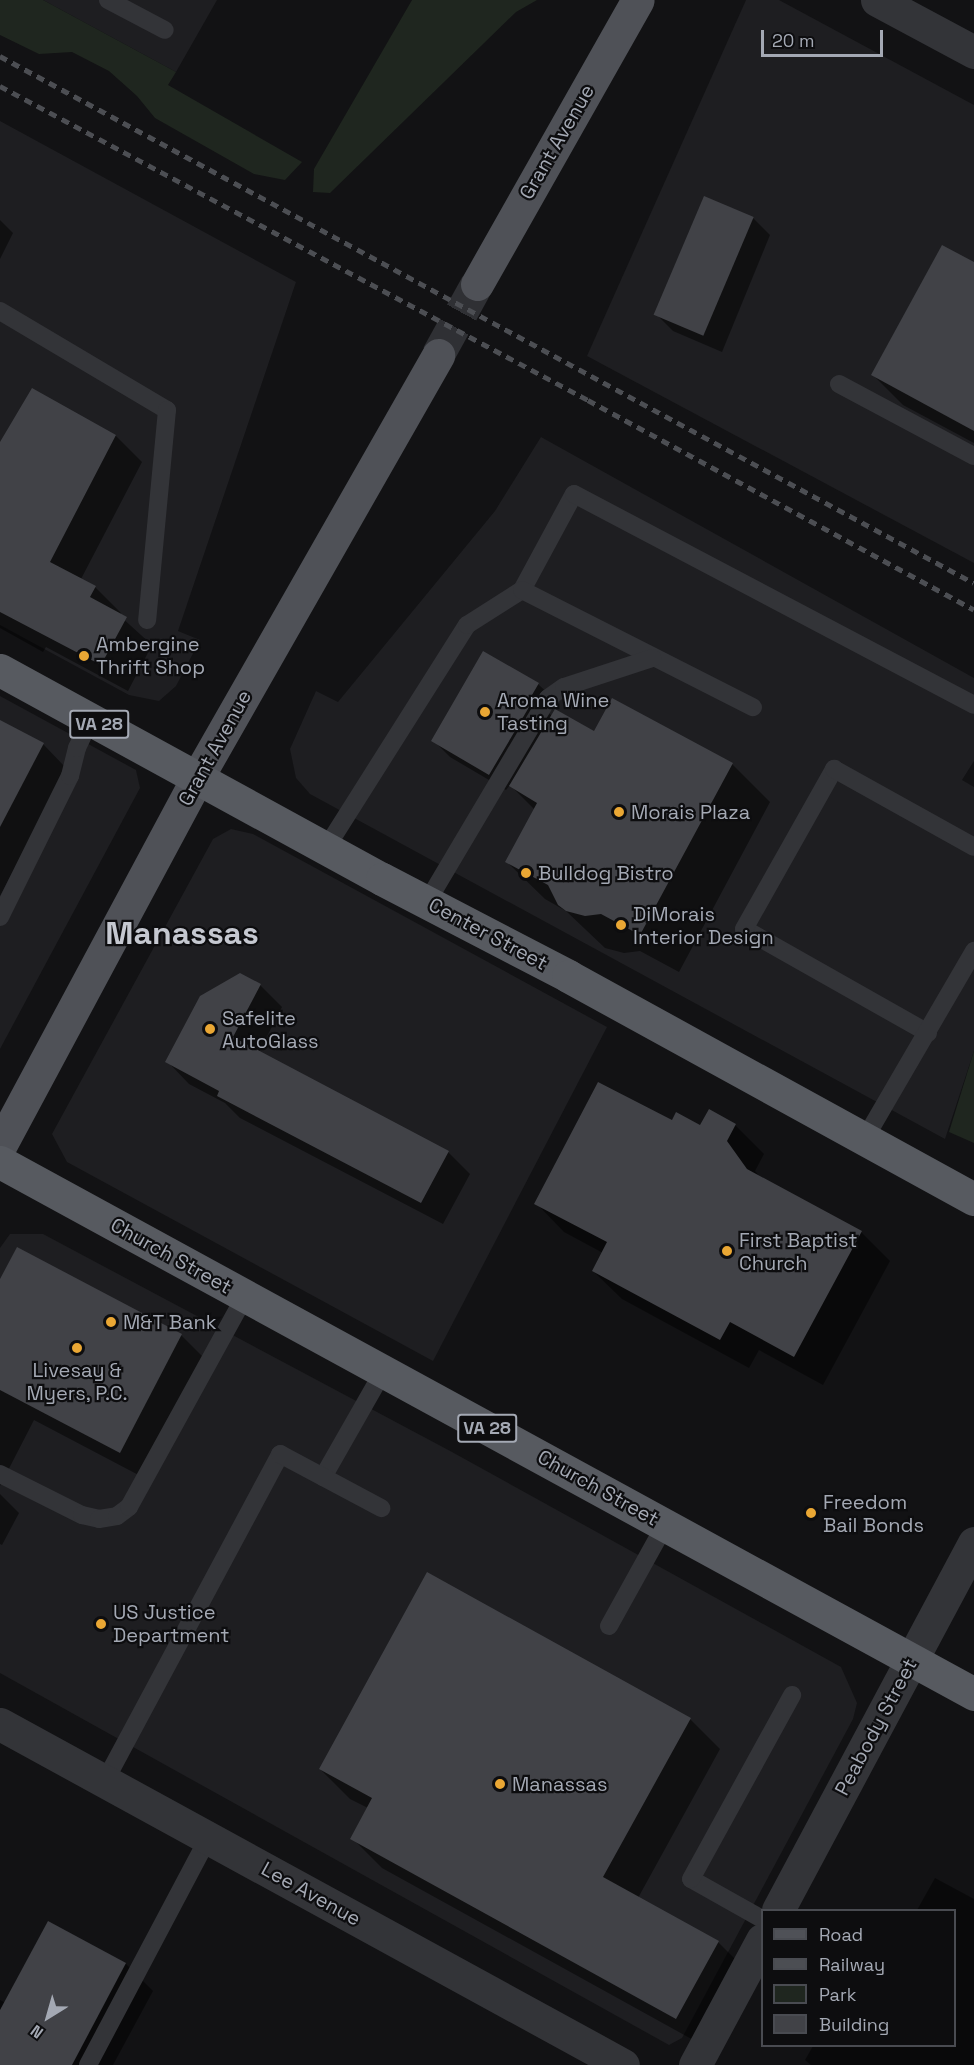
<!DOCTYPE html>
<html>
<head>
<meta charset="utf-8">
<style>
	body { margin:0 }
	#map { position:relative; width:974px; height:2065px; overflow:hidden; background:#121214; font-family:"Space Grotesk",sans-serif }
	div>[style] { position:absolute }
	[style*='--x'] { left:calc(var(--x)*1px); top:calc(var(--y)*1px); width:calc(var(--w)*1px); rotate:calc(var(--a)*1deg) }
	.built>* { inset:0; background:#1e1e21 }
	.green>* { inset:0; background:#1f261f }
	.shadow>* { inset:0; background:#0007 }
	.building>* { inset:0; background:#414247; transform-origin:0 0 }
	.primary-tunnel>* { height:33px; margin-top:-16.5px; transform-origin:0; background:repeating-linear-gradient(90deg,#2f3034 0 33px,transparent 0 49px) }
	.service>* { height:18px; margin:-9px; padding:0 9px; transform-origin:9px; border-radius:9px; background:#333438 }
	.minor>* { height:33px; margin:-16.5px; padding:0 16.5px; transform-origin:16.5px; border-radius:16.5px; background:#333438 }
	.tertiary>* { height:33px; margin:-16.5px; padding:0 16.5px; transform-origin:16.5px; border-radius:16.5px; background:#333438 }
	.primary>* { height:33px; margin:-16.5px; padding:0 16.5px; transform-origin:16.5px; border-radius:16.5px; background:#4f5157 }
	.trunk>* { height:33px; margin:-16.5px; padding:0 16.5px; transform-origin:16.5px; border-radius:16.5px; background:#575a60 }
	.rail>* { height:4.5px; margin-top:-2.25px; transform-origin:0; background:repeating-linear-gradient(90deg,#4c4e53 0 8px,transparent 0 14px) }
	.dots>* { width:16px; height:16px; translate:-50% -50%; box-sizing:border-box; border:3px solid #0d0d0f; border-radius:50% }
	span { translate:-50% -50%; white-space:nowrap; text-align:center; line-height:1.15; -webkit-text-stroke:4.5px #0d0d0f; paint-order:stroke }
	.shield-label span { padding:2px 4px; background:#0d0d0f; border:2px solid; border-radius:4px; -webkit-text-stroke-width:0 }
	.shield-label { font-size:18px; color:#a4a9b4; font-weight:700 }
	.street-label { font-size:20px; color:#a4a9b4 }
	.poi-label { font-size:20px; color:#a4a9b4 }
	.left { translate:0 -50%; text-align:left }
	.town-label { font-size:32px; color:#c5c8d0; font-weight:700 }
	.legend { position:absolute; left:761px; top:1909px; width:195px; height:138px; box-sizing:border-box; background:#0d0d0f; border:2px solid #494b51; margin:0; padding:8px 10px; list-style:none; font-size:18px; color:#a4a9b4 }
	.legend li { display:flex; align-items:center; gap:12px; height:30px }
	.legend b { width:30px; border:2px solid #494b51 }
	.north { position:absolute; left:18px; top:1987px; width:60px; height:60px; -webkit-text-stroke:4px #0d0d0f; paint-order:stroke; rotate:217deg; font-size:16px; font-weight:700; line-height:24px; text-align:center; color:#a4a9b4 }
	.north::after { content:''; display:block; margin:auto; width:21px; height:27px; background:#a4a9b4; clip-path:polygon(50% 0,100% 100%,50% 72%,0 100%) }
	.scale { position:absolute; left:761px; top:30px; width:122px; height:27px; box-sizing:border-box; border:3px solid #a4a9b4; border-top:0; padding-left:8px; font-size:18px; line-height:21px; white-space:nowrap; color:#a4a9b4; -webkit-text-stroke:4px #0d0d0f; paint-order:stroke }
</style>
</head>
<body>
<div id="map">
	<div class="built">
		<div style="clip-path:polygon(43px 0,217px 0,176px 72px)"></div>
		<div style="clip-path:polygon(746px 0,779px 0,974px 105px,974px 563px,587px 356px)"></div>
		<div style="clip-path:polygon(0 121px,296px 282px,178px 631px,200px 640px,176px 686px,159px 701px,129px 695px,0 625px)"></div>
		<div style="clip-path:polygon(541px 437px,974px 678px,974px 761px,962px 780px,974px 787px,974px 1051px,945px 1139px,310px 794px,296px 778px,290px 749px,316px 691px,338px 702px,495px 511px)"></div>
		<div style="clip-path:polygon(0 696px,136px 770px,140px 788px,0 1049px)"></div>
		<div style="clip-path:polygon(231px 829px,253px 834px,607px 1027px,433px 1361px,67px 1162px,52px 1134px,213px 839px)"></div>
		<div style="clip-path:polygon(10px 1234px,43px 1234px,452px 1452px,841px 1667px,857px 1703px,853px 1719px,682px 2038px,669px 2045px,0 1673px,0 1248px)"></div>
	</div>
	<div class="green">
		<div style="clip-path:polygon(0 0,43px 0,176px 72px,168px 85px,302px 162px,285px 180px,254px 174px,155px 118px,137px 96px,109px 71px,72px 52px,39px 54px,0 35px)"></div>
		<div style="clip-path:polygon(412px 0,537px 0,516px 12px,330px 193px,313px 192px,314px 169px)"></div>
		<div style="clip-path:polygon(974px 1051px,974px 1143px,949px 1132px)"></div>
	</div>
	<div class="shadow">
		<div style="clip-path:polygon(753px 218px,770px 235px,722px 352px,673px 331px,657px 315px)"></div>
		<div style="clip-path:polygon(0 220px,13px 233px,0 259px)"></div>
		<div style="clip-path:polygon(974px 264px,974px 443px,903px 405px,873px 375px)"></div>
		<div style="clip-path:polygon(33px 390px,116px 436px,142px 462px,81px 579px,95px 587px,121px 613px,120px 616px,152px 645px,128px 691px,46px 647px,43px 652px,0 628px,0 445px)"></div>
		<div style="clip-path:polygon(538px 684px,555px 700px,548px 712px,552px 716px,595px 733px,732px 764px,770px 802px,679px 972px,640px 951px,624px 953px,605px 948px,566px 911px,545px 899px,507px 862px,535px 810px,510px 785px,506px 790px,450px 757px,433px 740px)"></div>
		<div style="clip-path:polygon(0 722px,43px 744px,67px 769px,0 896px)"></div>
		<div style="clip-path:polygon(260px 985px,282px 1007px,259px 1052px,448px 1152px,470px 1174px,443px 1224px,240px 1118px,225px 1103px,189px 1084px,167px 1061px)"></div>
		<div style="clip-path:polygon(673px 1122px,701px 1127px,735px 1125px,764px 1154px,755px 1171px,760px 1177px,861px 1232px,890px 1261px,823px 1385px,759px 1350px,749px 1368px,622px 1299px,593px 1271px,603px 1253px,564px 1232px,536px 1203px)"></div>
		<div style="clip-path:polygon(0 1282px,181px 1335px,209px 1363px,148px 1480px,34px 1420px,0 1486px)"></div>
		<div style="clip-path:polygon(0 1494px,19px 1513px,2px 1545px,0 1544px)"></div>
		<div style="clip-path:polygon(428px 1574px,690px 1719px,720px 1749px,638px 1898px,718px 1942px,748px 1972px,706px 2047px,382px 1868px,352px 1838px,368px 1808px,350px 1799px,320px 1769px)"></div>
		<div style="clip-path:polygon(935px 1878px,974px 1899px,974px 2065px,811px 2065px,805px 2060px,813px 2046px,954px 2046px,954px 1910px,917px 1910px)"></div>
		<div style="clip-path:polygon(48px 1923px,126px 1964px,153px 1991px,113px 2065px,0 2065px,0 2000px,6px 2003px)"></div>
	</div>
	<div class="building">
		<div style="left:704px;top:196px;width:54px;height:129px;rotate:23deg"></div>
		<div style="clip-path:polygon(942px 245px,974px 262px,974px 431px,871px 375px)"></div>
		<div style="clip-path:polygon(32px 388px,116px 435px,50px 562px,96px 586px,90px 597px,127px 617px,101px 665px,0 612px,0 442px)"></div>
		<div style="clip-path:polygon(483px 651px,539px 683px,532px 695px,535px 697px,489px 775px,431px 741px)"></div>
		<div style="clip-path:polygon(612px 698px,733px 763px,640px 935px,601px 914px,585px 916px,566px 911px,558px 905px,548px 885px,505px 862px,537px 803px,509px 786px,555px 709px,594px 731px)"></div>
		<div style="clip-path:polygon(0 720px,44px 743px,0 827px)"></div>
		<div style="clip-path:polygon(240px 973px,261px 984px,233px 1037px,449px 1151px,421px 1203px,217px 1096px,219px 1091px,165px 1062px,200px 996px)"></div>
		<div style="clip-path:polygon(598px 1082px,672px 1120px,676px 1112px,700px 1125px,709px 1109px,736px 1124px,727px 1141px,747px 1169px,862px 1231px,794px 1357px,730px 1322px,720px 1340px,592px 1271px,607px 1242px,534px 1204px)"></div>
		<div style="clip-path:polygon(17px 1247px,182px 1334px,120px 1453px,0 1390px,0 1279px)"></div>
		<div style="clip-path:polygon(427px 1572px,691px 1718px,603px 1877px,719px 1941px,676px 2019px,350px 1839px,372px 1798px,319px 1769px)"></div>
		<div style="clip-path:polygon(48px 1921px,126px 1963px,72px 2065px,0 2065px,0 2010px)"></div>
	</div>
	<div class="primary-tunnel">
		<div style="--x:438;--y:355;--w:81;--a:-61.2"></div>
	</div>
	<div class="service">
		<div style="--x:108;--y:0;--w:64;--a:27.8"></div>
		<div style="--x:0;--y:311;--w:194;--a:30.7"></div>
		<div style="--x:167;--y:410;--w:211;--a:95.4"></div>
		<div style="--x:839;--y:384;--w:153;--a:28.1"></div>
		<div style="--x:522;--y:590;--w:109;--a:-61.6"></div>
		<div style="--x:574;--y:494;--w:452;--a:27.8"></div>
		<div style="--x:326;--y:848;--w:264;--a:-57.7"></div>
		<div style="--x:467;--y:625;--w:65;--a:-32.5"></div>
		<div style="--x:522;--y:590;--w:259;--a:26.9"></div>
		<div style="--x:427;--y:902;--w:237;--a:-59.3"></div>
		<div style="--x:548;--y:698;--w:19;--a:-35"></div>
		<div style="--x:564;--y:687;--w:93;--a:-18.2"></div>
		<div style="--x:0;--y:917;--w:157;--a:-63.6"></div>
		<div style="--x:70;--y:776;--w:29;--a:-76"></div>
		<div style="--x:77;--y:748;--w:31;--a:-65"></div>
		<div style="--x:928;--y:1033;--w:211;--a:-150.5"></div>
		<div style="--x:744;--y:929;--w:184;--a:-60.6"></div>
		<div style="--x:834;--y:769;--w:160;--a:29.1"></div>
		<div style="--x:864;--y:1140;--w:219;--a:-59.8"></div>
		<div style="--x:0;--y:1474;--w:92;--a:26.6"></div>
		<div style="--x:82;--y:1515;--w:17;--a:13"></div>
		<div style="--x:99;--y:1519;--w:18;--a:-9"></div>
		<div style="--x:117;--y:1516;--w:15;--a:-37"></div>
		<div style="--x:129;--y:1507;--w:241;--a:-61.2"></div>
		<div style="--x:323;--y:1477;--w:121;--a:-60.3"></div>
		<div style="--x:609;--y:1626;--w:115;--a:-61"></div>
		<div style="--x:105;--y:1781;--w:371;--a:-61.8"></div>
		<div style="--x:280;--y:1454;--w:115;--a:28.1"></div>
		<div style="--x:762;--y:1919;--w:81;--a:-150.6"></div>
		<div style="--x:691;--y:1879;--w:210;--a:-61.2"></div>
		<div style="--x:88;--y:2065;--w:257;--a:-62.1"></div>
	</div>
	<div class="minor">
		<div style="--x:0;--y:1724;--w:710;--a:28.69"></div>
		<div style="--x:778;--y:1910;--w:416;--a:-61.9"></div>
		<div style="--x:695;--y:2065;--w:142;--a:-61.8"></div>
	</div>
	<div class="tertiary">
		<div style="--x:877;--y:0;--w:110;--a:28.2"></div>
	</div>
	<div class="primary">
		<div style="--x:477;--y:284;--w:326;--a:-60.5"></div>
		<div style="--x:0;--y:1146;--w:417;--a:-61.8"></div>
		<div style="--x:197;--y:778;--w:487;--a:-60.3"></div>
	</div>
	<div class="trunk">
		<div style="--x:0;--y:670;--w:435;--a:28.7"></div>
		<div style="--x:382;--y:879;--w:210;--a:27.5"></div>
		<div style="--x:568;--y:976;--w:463;--a:28.8"></div>
		<div style="--x:0;--y:1162;--w:1110;--a:28.64"></div>
	</div>
	<div class="rail">
		<div style="--x:0;--y:56;--w:1107;--a:28.42"></div>
		<div style="--x:0;--y:86;--w:667;--a:28.1"></div>
		<div style="--x:588;--y:400;--w:439;--a:28.5"></div>
	</div>
	<div class="dots">
		<div style="left:84px;top:656px;background:#eaa734"></div>
		<div style="left:485px;top:712px;background:#eaa734"></div>
		<div style="left:619px;top:812px;background:#eaa734"></div>
		<div style="left:526px;top:873px;background:#eaa734"></div>
		<div style="left:621px;top:925px;background:#eaa734"></div>
		<div style="left:210px;top:1029px;background:#eaa734"></div>
		<div style="left:727px;top:1251px;background:#eaa734"></div>
		<div style="left:111px;top:1322px;background:#eaa734"></div>
		<div style="left:77px;top:1348px;background:#eaa734"></div>
		<div style="left:811px;top:1513px;background:#eaa734"></div>
		<div style="left:101px;top:1624px;background:#eaa734"></div>
		<div style="left:500px;top:1784px;background:#eaa734"></div>
	</div>
	<div class="shield-label">
		<span style="left:99px;top:724px">VA 28</span>
		<span style="left:487px;top:1428px">VA 28</span>
	</div>
	<div class="street-label">
		<span style="left:557px;top:142px;rotate:-60deg">Grant Avenue</span>
		<span style="left:215px;top:748px;rotate:-61deg">Grant Avenue</span>
		<span style="left:488px;top:934px;rotate:28deg">Center Street</span>
		<span style="left:171px;top:1256px;rotate:29deg">Church Street</span>
		<span style="left:598px;top:1488px;rotate:29deg">Church Street</span>
		<span style="left:876px;top:1727px;rotate:-62deg">Peabody Street</span>
		<span style="left:311px;top:1894px;rotate:29deg">Lee Avenue</span>
	</div>
	<div class="poi-label">
		<span class="left" style="left:96px;top:656px">Ambergine<br>Thrift Shop</span>
		<span class="left" style="left:497px;top:712px">Aroma Wine<br>Tasting</span>
		<span class="left" style="left:631px;top:812px">Morais Plaza</span>
		<span class="left" style="left:538px;top:873px">Bulldog Bistro</span>
		<span class="left" style="left:633px;top:926px">DiMorais<br>Interior Design</span>
		<span class="left" style="left:222px;top:1030px">Safelite<br>AutoGlass</span>
		<span class="left" style="left:739px;top:1252px">First Baptist<br>Church</span>
		<span class="left" style="left:123px;top:1322px">M&amp;T Bank</span>
		<span style="left:77px;top:1382px">Livesay &amp;<br>Myers, P.C.</span>
		<span class="left" style="left:823px;top:1514px">Freedom<br>Bail Bonds</span>
		<span class="left" style="left:113px;top:1624px">US Justice<br>Department</span>
		<span class="left" style="left:512px;top:1784px">Manassas</span>
	</div>
	<div class="town-label">
		<span style="left:182px;top:933px">Manassas</span>
	</div>
	<ul class="legend">
	<li><b style="height:8px;background:#4f5157"></b>Road</li>
	<li><b style="height:8px;background:#4c4e53"></b>Railway</li>
	<li><b style="height:16px;background:#1f261f"></b>Park</li>
	<li><b style="height:16px;background:#414247"></b>Building</li>
	</ul>
	<div class="north">N</div>
	<div class="scale">20 m</div>
</div>
</body>
</html>
